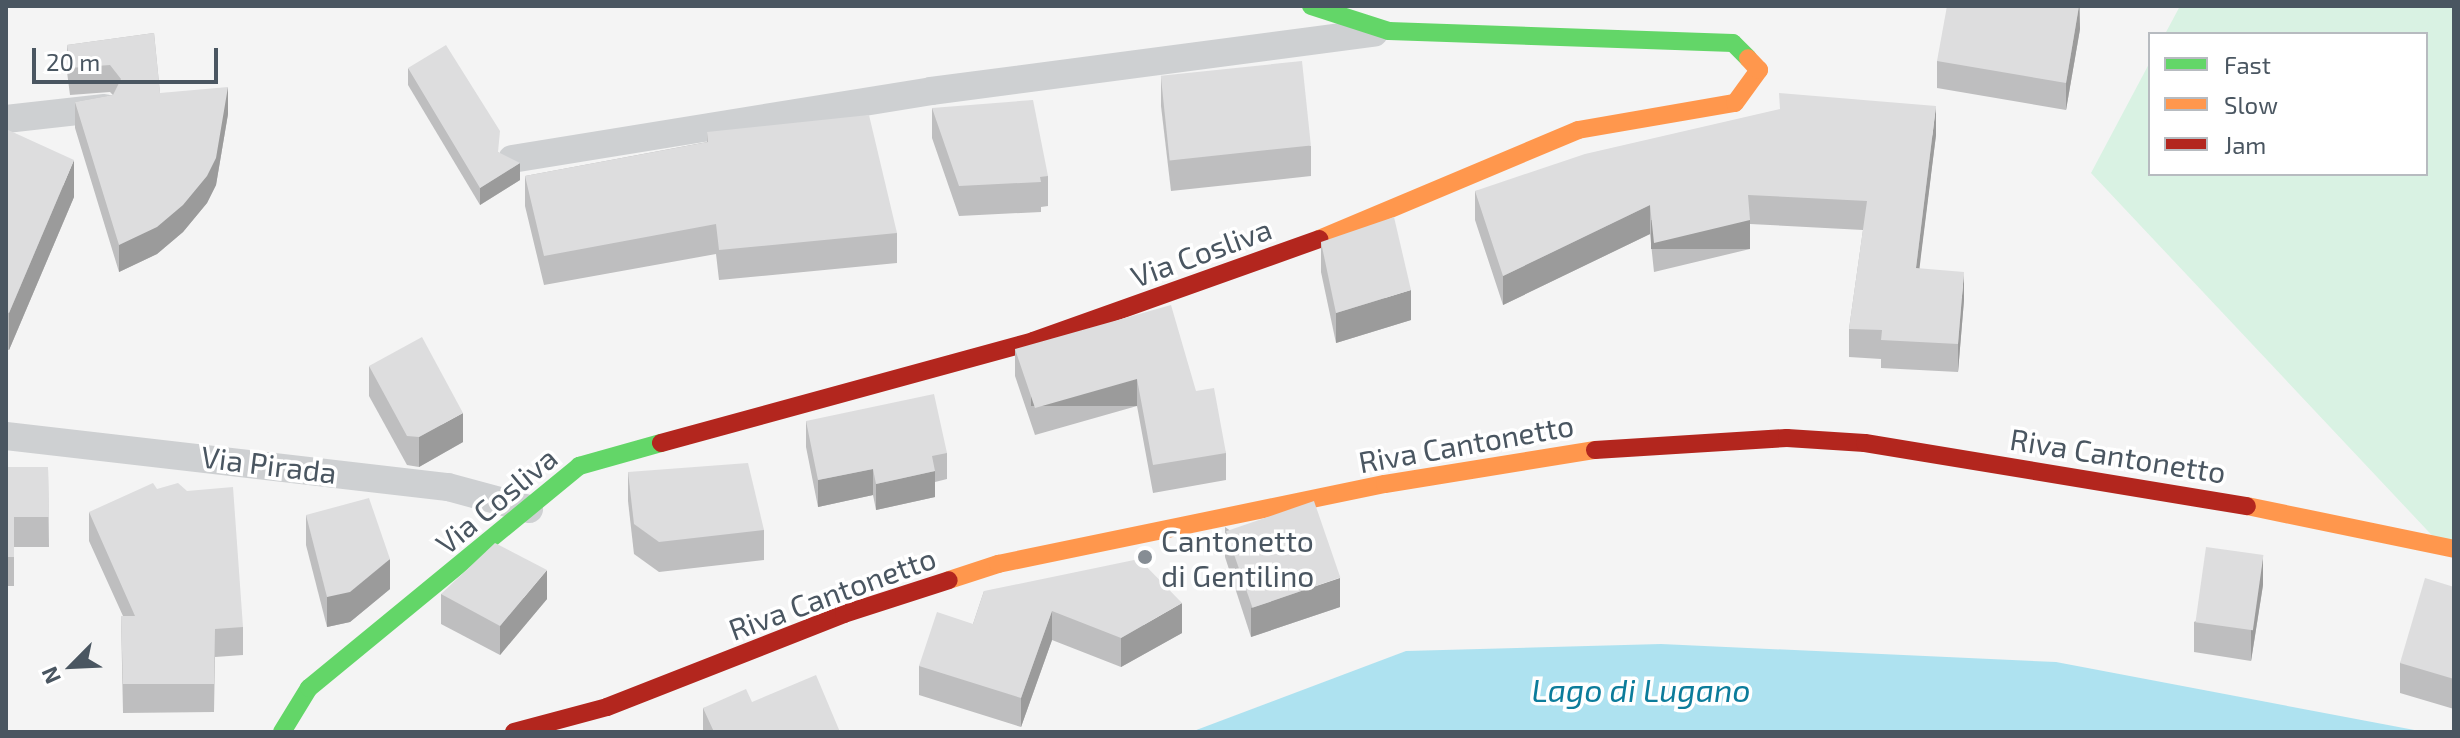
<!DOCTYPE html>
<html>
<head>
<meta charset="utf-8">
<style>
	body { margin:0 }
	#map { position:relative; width:2460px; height:738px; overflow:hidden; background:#f4f4f4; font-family:"Exo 2",sans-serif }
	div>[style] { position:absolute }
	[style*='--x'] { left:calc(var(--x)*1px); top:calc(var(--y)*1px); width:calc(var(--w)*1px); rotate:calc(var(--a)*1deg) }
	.green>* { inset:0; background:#d9f2e3 }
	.water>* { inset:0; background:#aee2f0 }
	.lane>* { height:28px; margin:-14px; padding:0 14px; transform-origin:14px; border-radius:14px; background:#ced0d2 }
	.fast>* { height:18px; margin:-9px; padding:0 9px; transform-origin:9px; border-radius:9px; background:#63d668 }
	.slow>* { height:18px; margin:-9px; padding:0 9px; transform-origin:9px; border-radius:9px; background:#ff974d }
	.jam>* { height:18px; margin:-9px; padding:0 9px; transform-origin:9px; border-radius:9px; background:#b3261e }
	.wall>* { inset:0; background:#bebebf }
	.shaded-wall>* { inset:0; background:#9b9b9b; transform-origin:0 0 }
	.building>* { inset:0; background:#ddddde; transform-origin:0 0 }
	.dots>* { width:22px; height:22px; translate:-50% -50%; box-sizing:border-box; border:4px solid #fff; border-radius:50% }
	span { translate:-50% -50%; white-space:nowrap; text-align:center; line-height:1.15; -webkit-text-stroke:7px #fff; paint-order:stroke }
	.street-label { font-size:30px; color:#4a5661 }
	.poi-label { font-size:30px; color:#4a5661 }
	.left { translate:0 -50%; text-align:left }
	.water-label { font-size:32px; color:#0c7c9b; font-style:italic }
	.frame { position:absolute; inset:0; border:8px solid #4a5661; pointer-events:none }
	.legend { position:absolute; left:2148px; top:32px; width:280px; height:144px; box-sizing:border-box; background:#fff; border:2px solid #b7bbc0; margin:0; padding:10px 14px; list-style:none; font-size:24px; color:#4a5661 }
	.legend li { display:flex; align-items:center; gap:16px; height:40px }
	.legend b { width:40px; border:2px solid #b7bbc0 }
	.north { position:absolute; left:32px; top:626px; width:80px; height:80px; -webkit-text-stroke:6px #fff; paint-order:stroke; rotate:246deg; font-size:22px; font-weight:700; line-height:32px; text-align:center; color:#4a5661 }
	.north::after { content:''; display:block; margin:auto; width:28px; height:36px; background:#4a5661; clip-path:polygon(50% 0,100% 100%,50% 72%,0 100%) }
	.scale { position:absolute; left:32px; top:48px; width:186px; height:36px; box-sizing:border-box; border:4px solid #4a5661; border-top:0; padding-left:10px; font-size:24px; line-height:28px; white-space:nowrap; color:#4a5661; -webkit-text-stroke:6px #fff; paint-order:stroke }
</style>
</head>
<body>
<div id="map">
	<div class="green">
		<div style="clip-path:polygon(2180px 6px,2454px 6px,2454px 549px,2442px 546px,2091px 173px,2150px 62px,2150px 174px,2426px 174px,2426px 34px,2165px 34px)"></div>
	</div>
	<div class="water">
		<div style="clip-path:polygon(1661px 644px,2056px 662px,2425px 732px,1191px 732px,1406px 651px)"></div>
	</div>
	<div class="lane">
		<div style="--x:6;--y:119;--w:99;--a:-6.4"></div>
		<div style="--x:512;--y:159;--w:424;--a:-9.2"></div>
		<div style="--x:931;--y:91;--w:447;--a:-7.5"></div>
		<div style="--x:6;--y:436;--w:445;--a:6.6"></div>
		<div style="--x:448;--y:487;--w:84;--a:15.2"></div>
	</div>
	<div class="fast">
		<div style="--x:1311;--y:6;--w:82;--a:17.8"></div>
		<div style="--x:1389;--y:31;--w:344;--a:2"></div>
		<div style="--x:1733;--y:43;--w:21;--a:45"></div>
		<div style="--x:282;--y:732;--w:52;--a:-58.5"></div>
		<div style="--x:309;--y:688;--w:350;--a:-39.4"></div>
		<div style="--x:579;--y:466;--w:85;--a:-15.7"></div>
	</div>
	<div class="slow">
		<div style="--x:1319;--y:239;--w:281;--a:-22.8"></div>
		<div style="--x:1578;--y:130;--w:159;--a:-9.8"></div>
		<div style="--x:1735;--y:103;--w:41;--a:-54"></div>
		<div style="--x:1759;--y:70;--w:16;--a:-133"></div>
		<div style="--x:2247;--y:506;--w:211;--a:11.7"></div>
		<div style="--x:949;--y:580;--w:52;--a:-18.1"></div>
		<div style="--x:998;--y:564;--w:395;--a:-11.7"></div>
		<div style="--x:1385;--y:484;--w:213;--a:-9.2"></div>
	</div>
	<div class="jam">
		<div style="--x:661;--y:443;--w:386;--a:-15.3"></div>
		<div style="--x:1033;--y:341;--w:304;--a:-19.6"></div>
		<div style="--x:1595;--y:450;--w:192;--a:-3.6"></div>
		<div style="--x:1787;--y:438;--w:78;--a:3.7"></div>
		<div style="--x:1865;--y:443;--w:387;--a:9.4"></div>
		<div style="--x:514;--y:732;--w:96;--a:-15"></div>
		<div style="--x:607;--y:707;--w:255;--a:-21.4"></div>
		<div style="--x:844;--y:614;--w:110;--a:-17.9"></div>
	</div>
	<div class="wall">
		<div style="clip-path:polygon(2080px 6px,2080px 29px,2066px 110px,1937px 88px,1937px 61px)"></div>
		<div style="clip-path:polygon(154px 33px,160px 93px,228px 114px,216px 185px,207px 203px,183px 232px,157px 254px,119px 272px,75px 128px,75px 102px,113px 95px,110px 92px,70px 95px,67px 72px,67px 45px)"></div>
		<div style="clip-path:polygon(408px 68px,499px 153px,520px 180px,480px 205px,408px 85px)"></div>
		<div style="clip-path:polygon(1161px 77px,1311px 146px,1311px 176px,1171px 191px,1161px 106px)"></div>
		<div style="clip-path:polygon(932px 108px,1048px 176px,1048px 206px,1041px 207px,1041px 212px,959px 216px,932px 138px)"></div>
		<div style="clip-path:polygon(6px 129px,74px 197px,9px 350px,6px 349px)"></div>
		<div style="clip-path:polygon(707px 132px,897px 233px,897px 263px,719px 280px,716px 254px,544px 285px,525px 206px,525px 176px,707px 142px)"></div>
		<div style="clip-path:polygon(1936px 135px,1919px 268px,1964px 300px,1958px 372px,1881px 368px,1881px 359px,1849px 357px,1849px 329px,1863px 230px,1750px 224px,1750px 249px,1654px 272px,1650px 234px,1503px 305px,1475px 220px,1475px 191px)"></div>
		<div style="clip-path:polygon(1321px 242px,1411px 320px,1336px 343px,1321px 272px)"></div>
		<div style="clip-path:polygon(1015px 349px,1196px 391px,1226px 453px,1226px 480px,1153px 493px,1137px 406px,1035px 435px,1015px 376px)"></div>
		<div style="clip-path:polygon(369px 366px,463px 442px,419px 467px,407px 465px,369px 396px)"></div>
		<div style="clip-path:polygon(806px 421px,947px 453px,947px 479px,935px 482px,935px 497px,876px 510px,873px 495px,818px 507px,806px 447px)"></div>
		<div style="clip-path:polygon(6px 467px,48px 467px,49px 547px,14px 547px,14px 586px,6px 586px)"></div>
		<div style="clip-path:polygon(628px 472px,764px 530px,764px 560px,659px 572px,634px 554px,628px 501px)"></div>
		<div style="clip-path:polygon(89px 512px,243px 627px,243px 655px,215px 657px,214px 712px,123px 713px,121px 616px,123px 616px,89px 541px)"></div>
		<div style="clip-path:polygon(306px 515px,390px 589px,350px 622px,327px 627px,306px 545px)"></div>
		<div style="clip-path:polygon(1225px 527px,1340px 607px,1251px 637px,1225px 557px)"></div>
		<div style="clip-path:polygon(2263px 585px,2251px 661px,2194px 652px,2194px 622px)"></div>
		<div style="clip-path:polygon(2454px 587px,2454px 709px,2400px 693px,2400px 663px)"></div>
		<div style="clip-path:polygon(984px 591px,1182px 633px,1121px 667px,1052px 640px,1021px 727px,919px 695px,919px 666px,973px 624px)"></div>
		<div style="clip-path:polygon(441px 594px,547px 599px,500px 655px,441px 624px)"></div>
		<div style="clip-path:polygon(752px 702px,840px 732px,703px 732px,703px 708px)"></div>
	</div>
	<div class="shaded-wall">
		<div style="clip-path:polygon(2079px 6px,2080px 29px,2066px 110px,2066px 83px)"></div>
		<div style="clip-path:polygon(228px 87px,228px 114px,216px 185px,207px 203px,183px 232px,157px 254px,119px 272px,119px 245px)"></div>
		<div style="clip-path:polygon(1936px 106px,1936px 135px,1916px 296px,1916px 268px)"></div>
		<div style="clip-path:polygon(74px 160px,74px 197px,9px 350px,9px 313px)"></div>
		<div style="clip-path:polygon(520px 163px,520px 180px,480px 205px,480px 188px)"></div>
		<div style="clip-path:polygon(1650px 205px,1650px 234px,1503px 305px,1503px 276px)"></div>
		<div style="left:1750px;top:220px;width:29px;height:99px;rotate:90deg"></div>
		<div style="clip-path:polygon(1964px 272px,1964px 300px,1958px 372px,1958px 344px)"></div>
		<div style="clip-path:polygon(1411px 290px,1411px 320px,1336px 343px,1336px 313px)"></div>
		<div style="left:1137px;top:379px;width:27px;height:106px;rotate:90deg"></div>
		<div style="clip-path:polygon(463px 413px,463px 442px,419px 467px,419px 437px)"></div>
		<div style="clip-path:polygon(873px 469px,873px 495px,818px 507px,818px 480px)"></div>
		<div style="clip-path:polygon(935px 471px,935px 497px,876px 510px,876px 484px)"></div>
		<div style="clip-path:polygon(2263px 555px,2263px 585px,2251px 661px,2251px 631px)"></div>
		<div style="clip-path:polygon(390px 559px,390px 589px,350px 622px,327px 627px,327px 597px)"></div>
		<div style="clip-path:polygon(547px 570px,547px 599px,500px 655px,500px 626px)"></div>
		<div style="clip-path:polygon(1340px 578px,1340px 607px,1251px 637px,1251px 608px)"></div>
		<div style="clip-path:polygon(1182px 603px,1182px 633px,1121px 667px,1121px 638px)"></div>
		<div style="clip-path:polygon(1052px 611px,1052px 640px,1021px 727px,1021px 698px)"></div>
	</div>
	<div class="building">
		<div style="clip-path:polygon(1947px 6px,2079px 6px,2066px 83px,1937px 61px)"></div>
		<div style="clip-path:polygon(154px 33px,160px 93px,228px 87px,216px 158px,207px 176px,183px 205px,157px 227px,119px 245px,75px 102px,113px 95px,121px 79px,110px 65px,70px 68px,67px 45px)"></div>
		<div style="clip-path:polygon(446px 45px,500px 131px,498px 152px,520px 163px,480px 188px,408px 68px)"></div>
		<div style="left:1302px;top:61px;width:85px;height:142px;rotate:84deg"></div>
		<div style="clip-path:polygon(1779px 93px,1936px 106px,1916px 268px,1964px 272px,1958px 344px,1881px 340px,1882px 330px,1849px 329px,1867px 201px,1748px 195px,1750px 220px,1654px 243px,1650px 205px,1503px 276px,1475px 191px,1585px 154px,1780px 109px)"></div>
		<div style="clip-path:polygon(1033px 100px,1048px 176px,1040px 177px,1041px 182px,959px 186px,932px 108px)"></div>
		<div style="clip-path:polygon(869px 115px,897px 233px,719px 250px,716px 224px,544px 256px,525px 176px,708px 142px,707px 132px)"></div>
		<div style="clip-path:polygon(6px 129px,74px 160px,9px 313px,6px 312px)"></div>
		<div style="clip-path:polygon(1394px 217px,1411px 290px,1336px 313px,1321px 242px)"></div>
		<div style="clip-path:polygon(1171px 305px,1196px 391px,1214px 388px,1226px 453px,1153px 465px,1137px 379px,1035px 408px,1015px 349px)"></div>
		<div style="clip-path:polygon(422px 337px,463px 413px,419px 437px,407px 436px,369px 366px)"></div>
		<div style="clip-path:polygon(934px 394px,947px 453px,932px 456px,935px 471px,876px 484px,873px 469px,818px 480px,806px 421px)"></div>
		<div style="clip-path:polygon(748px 463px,764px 530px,659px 542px,634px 524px,628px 472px)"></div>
		<div style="clip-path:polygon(6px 467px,48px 467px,49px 517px,14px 517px,14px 557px,6px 557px)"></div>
		<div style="clip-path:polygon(153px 483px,157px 489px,178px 483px,187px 491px,233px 487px,243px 627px,215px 629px,214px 684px,123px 684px,121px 616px,135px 616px,89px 512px)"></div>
		<div style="clip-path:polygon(369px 498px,390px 559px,350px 592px,327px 597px,306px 515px)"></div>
		<div style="left:1314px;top:501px;width:81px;height:93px;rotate:71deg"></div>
		<div style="clip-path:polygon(495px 543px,547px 570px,500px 626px,441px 594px)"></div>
		<div style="left:2206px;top:547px;width:58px;height:76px;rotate:8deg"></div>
		<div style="clip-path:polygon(1139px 559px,1182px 603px,1121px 638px,1052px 611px,1021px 698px,919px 666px,937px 612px,973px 624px,984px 591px)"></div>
		<div style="clip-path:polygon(2425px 578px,2454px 587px,2454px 679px,2400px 663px)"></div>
		<div style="clip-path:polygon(816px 675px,840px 732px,714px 732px,703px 708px,746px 689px,752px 702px)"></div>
	</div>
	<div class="dots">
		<div style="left:1145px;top:557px;background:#868d94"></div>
	</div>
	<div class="street-label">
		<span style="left:1201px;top:252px;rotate:-20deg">Via Cosliva</span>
		<span style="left:1466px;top:443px;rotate:-10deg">Riva Cantonetto</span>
		<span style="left:2118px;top:455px;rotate:9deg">Riva Cantonetto</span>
		<span style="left:269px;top:464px;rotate:7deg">Via Pirada</span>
		<span style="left:496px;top:500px;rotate:-40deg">Via Cosliva</span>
		<span style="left:832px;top:593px;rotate:-20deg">Riva Cantonetto</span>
	</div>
	<div class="poi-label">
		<span class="left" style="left:1161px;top:557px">Cantonetto<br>di Gentilino</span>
	</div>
	<div class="water-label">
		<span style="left:1641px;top:689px">Lago di Lugano</span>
	</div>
	<div class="frame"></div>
	<ul class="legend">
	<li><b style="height:10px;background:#63d668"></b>Fast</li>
	<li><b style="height:10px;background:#ff974d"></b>Slow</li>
	<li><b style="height:10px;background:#b3261e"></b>Jam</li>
	</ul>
	<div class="north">N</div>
	<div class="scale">20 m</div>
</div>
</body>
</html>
